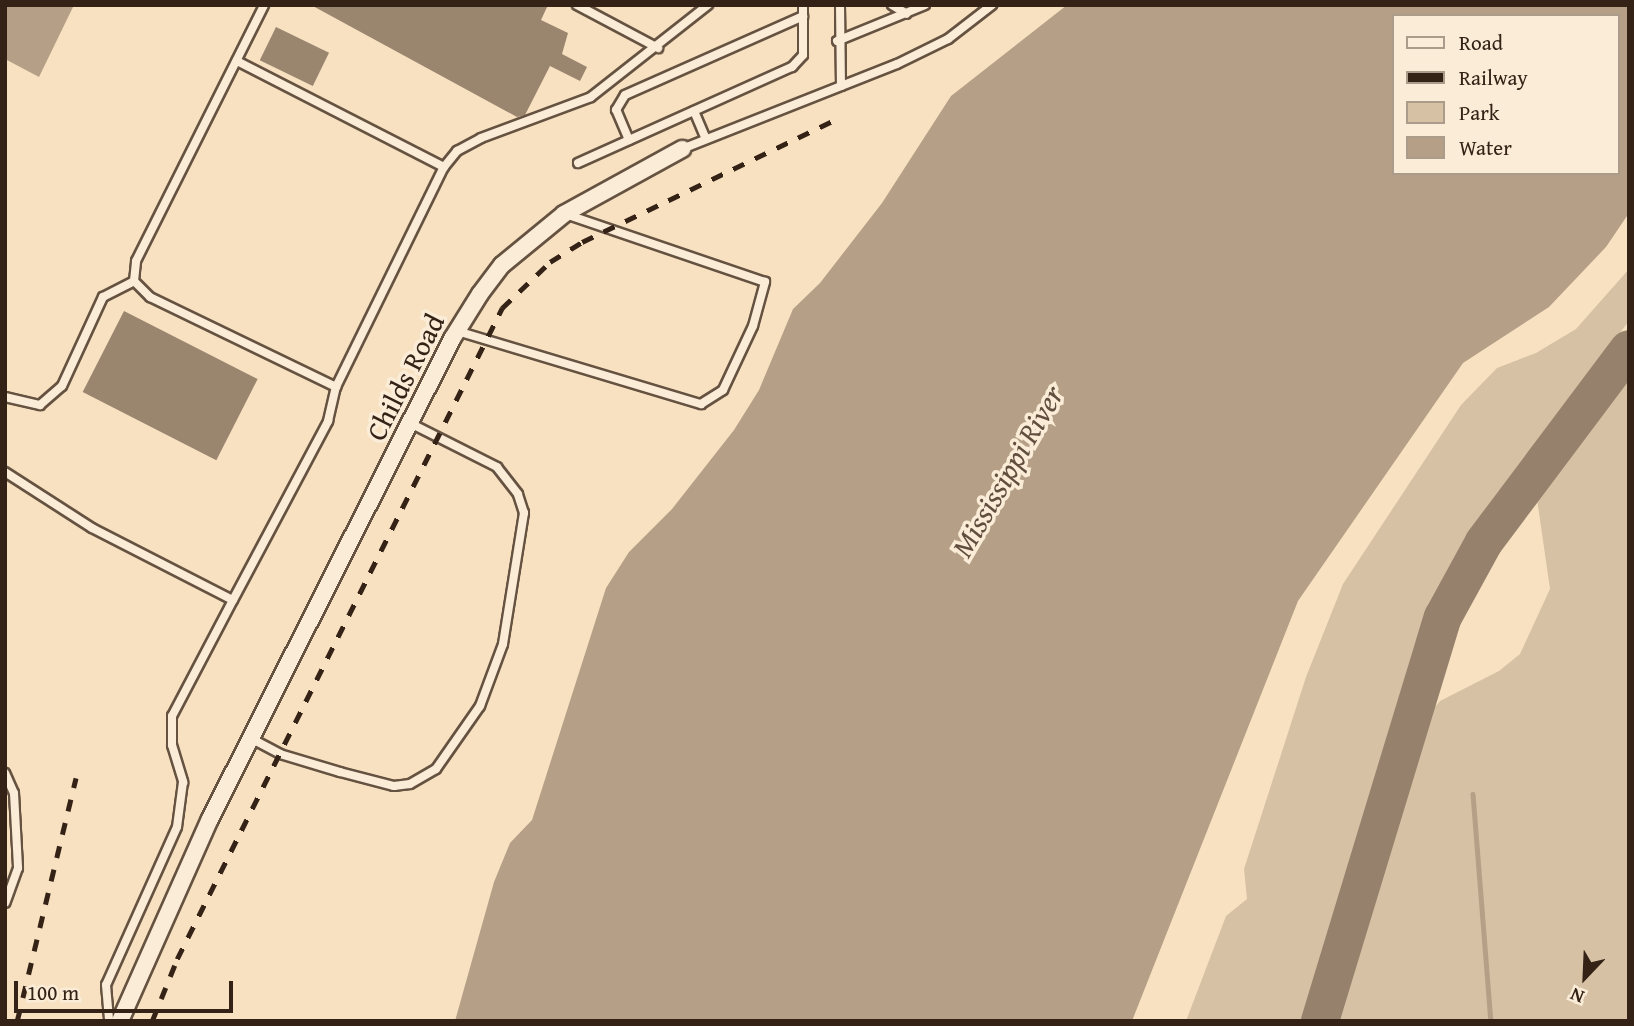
<!DOCTYPE html>
<html>
<head>
<meta charset="utf-8">
<style>
	body { margin:0 }
	#map { position:relative; width:1634px; height:1026px; overflow:hidden; background:#f7e1c1; font-family:"Gentium Book Plus",serif }
	div>[style] { position:absolute }
	[style*='--x'] { left:calc(var(--x)*1px); top:calc(var(--y)*1px); width:calc(var(--w)*1px); rotate:calc(var(--a)*1deg) }
	.green>* { inset:0; background:#d6c1a4 }
	.water>* { inset:0; background:#b5a087 }
	.stream>* { height:4.5px; margin:-2.25px; padding:0 2.25px; transform-origin:2.25px; border-radius:2.25px; background:#b5a087 }
	.taxiway>* { height:38px; margin:-19px; padding:0 19px; transform-origin:19px; border-radius:19px; background:#96826c }
	.building>* { inset:0; background:#9a856f; transform-origin:0 0 }
	.roads { filter:drop-shadow(2px 0 #665241) drop-shadow(-2px 0 #665241) drop-shadow(0 2px #665241) drop-shadow(0 -2px #665241) }
	.lane>* { height:8px; margin:-4px; padding:0 4px; transform-origin:4px; border-radius:4px; background:#faecd7 }
	.street>* { height:16px; margin:-8px; padding:0 8px; transform-origin:8px; border-radius:8px; background:#faecd7 }
	.rail>* { height:4.5px; margin-top:-2.25px; transform-origin:0; background:repeating-linear-gradient(90deg,#352216 0 12px,transparent 0 24px) }
	span { translate:-50% -50%; white-space:nowrap; text-align:center; line-height:1.15; -webkit-text-stroke:7px #faecd7; paint-order:stroke }
	.street-label { font-size:28px; color:#352216 }
	.water-label { font-size:30px; color:#624e3e; font-style:italic }
	.frame { position:absolute; inset:0; border:7px solid #352216; pointer-events:none }
	.legend { position:absolute; left:1392px; top:14px; width:228px; height:161px; box-sizing:border-box; background:#faecd7; border:2px solid #ab9b8a; margin:0; padding:9px 12px; list-style:none; font-size:21px; color:#352216 }
	.legend li { display:flex; align-items:center; gap:14px; height:35px }
	.legend b { width:35px; border:2px solid #ab9b8a }
	.north { position:absolute; left:1550px; top:942px; width:70px; height:70px; -webkit-text-stroke:5px #faecd7; paint-order:stroke; rotate:203deg; font-size:19px; font-weight:700; line-height:28px; text-align:center; color:#352216 }
	.north::after { content:''; display:block; margin:auto; width:24px; height:32px; background:#352216; clip-path:polygon(50% 0,100% 100%,50% 72%,0 100%) }
	.scale { position:absolute; left:14px; top:981px; width:219px; height:32px; box-sizing:border-box; border:4px solid #352216; border-top:0; padding-left:9px; font-size:21px; line-height:24px; white-space:nowrap; color:#352216; -webkit-text-stroke:5px #faecd7; paint-order:stroke }
</style>
</head>
<body>
<div id="map">
	<div class="green">
		<div style="clip-path:polygon(1629px 269px,1629px 321px,1492px 500px,1439px 586px,1415px 643px,1302px 1021px,1186px 1021px,1226px 916px,1247px 899px,1244px 869px,1306px 677px,1343px 584px,1461px 405px,1497px 368px,1536px 353px,1576px 329px)"></div>
		<div style="clip-path:polygon(1629px 376px,1629px 1021px,1336px 1021px,1426px 718px,1440px 701px,1499px 671px,1520px 654px,1550px 589px,1537px 499px)"></div>
	</div>
	<div class="water">
		<div style="clip-path:polygon(5px 5px,74px 5px,39px 77px,5px 59px)"></div>
		<div style="clip-path:polygon(evenodd,1067px 5px,1629px 5px,1629px 213px,1606px 247px,1549px 307px,1463px 363px,1298px 601px,1132px 1021px,455px 1021px,494px 882px,510px 843px,532px 820px,606px 588px,629px 552px,672px 509px,734px 430px,759px 390px,793px 309px,820px 283px,882px 203px,951px 96px,1067px 5px,1394px 16px,1618px 16px,1618px 173px,1394px 173px,1394px 16px)"></div>
	</div>
	<div class="stream">
		<div style="--x:1473;--y:794;--w:228;--a:85.5"></div>
	</div>
	<div class="taxiway">
		<div style="--x:1320;--y:1021;--w:422;--a:-73.1"></div>
		<div style="--x:1443;--y:617;--w:85;--a:-61.3"></div>
		<div style="--x:1484;--y:542;--w:241;--a:-53.1"></div>
	</div>
	<div class="building">
		<div style="clip-path:polygon(311px 5px,548px 5px,541px 20px,568px 33px,562px 54px,587px 67px,580px 81px,550px 66px,525px 115px,517px 117px)"></div>
		<div style="left:276px;top:27px;width:59px;height:37px;rotate:26deg"></div>
		<div style="left:124px;top:311px;width:150px;height:91px;rotate:27deg"></div>
	</div>
	<div class="roads">
		<div class="lane">
			<div style="--x:577;--y:5;--w:92;--a:28"></div>
			<div style="--x:840;--y:5;--w:81;--a:89.3"></div>
			<div style="--x:892;--y:5;--w:17;--a:31"></div>
			<div style="--x:837;--y:41;--w:95;--a:-22.2"></div>
			<div style="--x:694;--y:111;--w:30;--a:67"></div>
			<div style="--x:629;--y:140;--w:33;--a:-113"></div>
			<div style="--x:616;--y:110;--w:17;--a:-59"></div>
			<div style="--x:625;--y:95;--w:195;--a:-23.9"></div>
			<div style="--x:682;--y:149;--w:231;--a:-21.6"></div>
			<div style="--x:897;--y:64;--w:57;--a:-26.1"></div>
			<div style="--x:948;--y:39;--w:56;--a:-37.7"></div>
			<div style="--x:578;--y:163;--w:235;--a:-24.2"></div>
			<div style="--x:792;--y:67;--w:16;--a:-47"></div>
			<div style="--x:803;--y:55;--w:50;--a:-90"></div>
			<div style="--x:444;--y:167;--w:21;--a:-51"></div>
			<div style="--x:457;--y:151;--w:27;--a:-28"></div>
			<div style="--x:481;--y:138;--w:117;--a:-20.4"></div>
			<div style="--x:591;--y:97;--w:149;--a:-38.2"></div>
			<div style="--x:134;--y:281;--w:20;--a:-84"></div>
			<div style="--x:136;--y:261;--w:286;--a:-63.4"></div>
			<div style="--x:457;--y:331;--w:255;--a:16.7"></div>
			<div style="--x:701;--y:404;--w:26;--a:-32"></div>
			<div style="--x:723;--y:390;--w:71;--a:-64.9"></div>
			<div style="--x:753;--y:326;--w:46;--a:-74.7"></div>
			<div style="--x:765;--y:282;--w:211;--a:-161.2"></div>
			<div style="--x:5;--y:397;--w:36;--a:13"></div>
			<div style="--x:40;--y:405;--w:29;--a:-41"></div>
			<div style="--x:62;--y:386;--w:98;--a:-65.3"></div>
			<div style="--x:103;--y:297;--w:35;--a:-27"></div>
			<div style="--x:134;--y:281;--w:23;--a:45"></div>
			<div style="--x:150;--y:297;--w:207;--a:25.8"></div>
			<div style="--x:5;--y:472;--w:103;--a:32.8"></div>
			<div style="--x:92;--y:528;--w:158;--a:27.1"></div>
			<div style="--x:233;--y:600;--w:131;--a:117.7"></div>
			<div style="--x:172;--y:716;--w:29;--a:90"></div>
			<div style="--x:172;--y:745;--w:39;--a:73"></div>
			<div style="--x:183;--y:782;--w:45;--a:97.6"></div>
			<div style="--x:177;--y:827;--w:173;--a:114.2"></div>
			<div style="--x:106;--y:985;--w:36;--a:85"></div>
			<div style="--x:233;--y:600;--w:203;--a:-62"></div>
			<div style="--x:328;--y:421;--w:35;--a:-77"></div>
			<div style="--x:336;--y:387;--w:245;--a:-63.9"></div>
			<div style="--x:444;--y:167;--w:233;--a:-152.9"></div>
			<div style="--x:254;--y:740;--w:30;--a:28"></div>
			<div style="--x:280;--y:754;--w:63;--a:16.7"></div>
			<div style="--x:340;--y:772;--w:56;--a:14.5"></div>
			<div style="--x:394;--y:786;--w:16;--a:-7"></div>
			<div style="--x:410;--y:784;--w:30;--a:-30"></div>
			<div style="--x:436;--y:769;--w:77;--a:-55.1"></div>
			<div style="--x:480;--y:706;--w:66;--a:-69.6"></div>
			<div style="--x:503;--y:644;--w:133;--a:-80.9"></div>
			<div style="--x:524;--y:513;--w:20;--a:-108"></div>
			<div style="--x:518;--y:494;--w:34;--a:-128"></div>
			<div style="--x:497;--y:467;--w:97;--a:-153.2"></div>
			<div style="--x:5;--y:773;--w:22;--a:66"></div>
			<div style="--x:14;--y:793;--w:75;--a:86.9"></div>
			<div style="--x:18;--y:868;--w:37;--a:110"></div>
		</div>
		<div class="street">
			<div style="--x:120;--y:1021;--w:221;--a:-66"></div>
			<div style="--x:210;--y:819;--w:538;--a:-63.24"></div>
			<div style="--x:452;--y:339;--w:53;--a:-58.1"></div>
			<div style="--x:480;--y:294;--w:36;--a:-53"></div>
			<div style="--x:502;--y:265;--w:80;--a:-39.4"></div>
			<div style="--x:564;--y:214;--w:135;--a:-28.8"></div>
		</div>
	</div>
	<div class="rail">
		<div style="--x:17;--y:1021;--w:250;--a:-76.4"></div>
		<div style="--x:152;--y:1021;--w:67;--a:-68"></div>
		<div style="--x:177;--y:959;--w:728;--a:-63.47"></div>
		<div style="--x:502;--y:308;--w:66;--a:-43.8"></div>
		<div style="--x:550;--y:262;--w:38;--a:-32"></div>
		<div style="--x:582;--y:242;--w:285;--a:-25.8"></div>
	</div>
	<div class="street-label">
		<span style="left:405px;top:377px;rotate:-63deg">Childs Road</span>
	</div>
	<div class="water-label">
		<span style="left:1007px;top:471px;rotate:-60deg">Mississippi River</span>
	</div>
	<div class="frame"></div>
	<ul class="legend">
	<li><b style="height:9px;background:#faecd7"></b>Road</li>
	<li><b style="height:9px;background:#352216"></b>Railway</li>
	<li><b style="height:19px;background:#d6c1a4"></b>Park</li>
	<li><b style="height:19px;background:#b5a087"></b>Water</li>
	</ul>
	<div class="north">N</div>
	<div class="scale">100 m</div>
</div>
</body>
</html>
